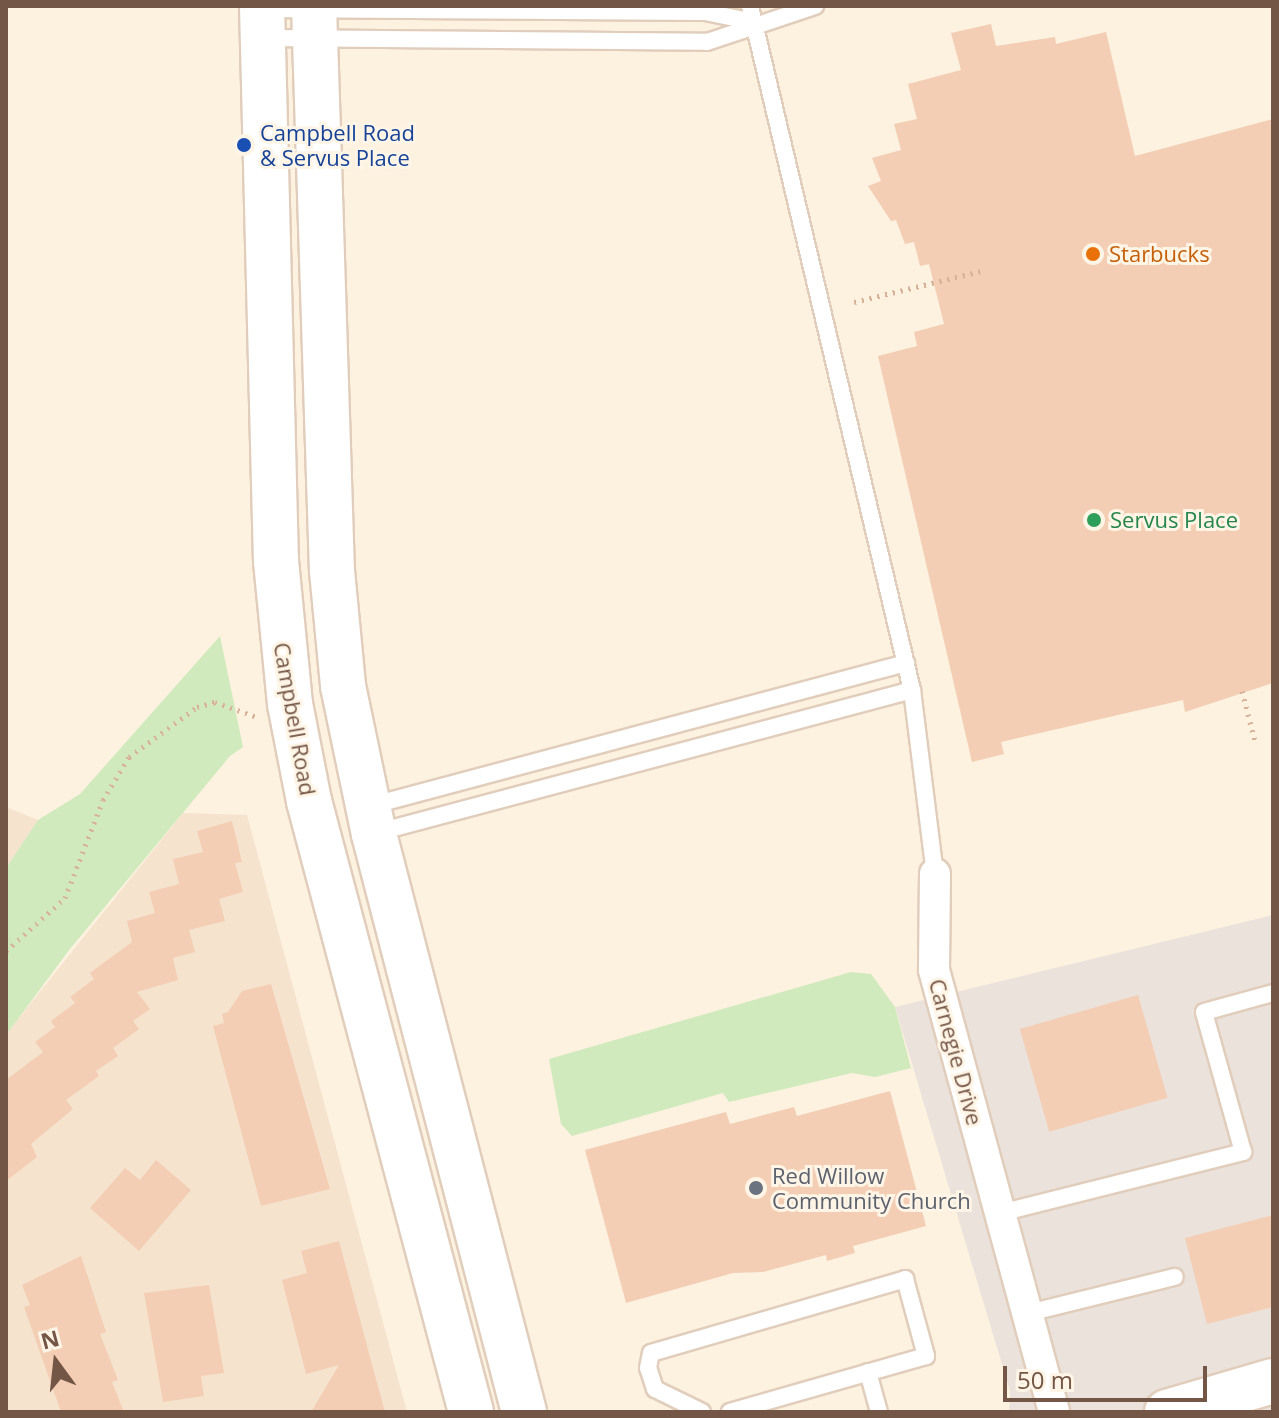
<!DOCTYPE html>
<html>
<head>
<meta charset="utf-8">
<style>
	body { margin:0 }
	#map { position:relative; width:1279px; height:1418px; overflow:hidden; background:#fdf1df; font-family:"Open Sans",sans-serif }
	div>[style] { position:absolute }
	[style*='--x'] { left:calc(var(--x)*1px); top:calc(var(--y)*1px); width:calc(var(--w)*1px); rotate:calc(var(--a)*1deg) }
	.residential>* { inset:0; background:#f5e3cd }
	.industrial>* { inset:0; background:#ebe2db }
	.green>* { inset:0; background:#d0eabd }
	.building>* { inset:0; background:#f3ceb5; transform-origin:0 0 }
	.path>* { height:5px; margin-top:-2.5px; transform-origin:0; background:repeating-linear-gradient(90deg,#d8b199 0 2px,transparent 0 8px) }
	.roads { filter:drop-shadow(2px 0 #e1cdbb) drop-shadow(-2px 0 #e1cdbb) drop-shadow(0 2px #e1cdbb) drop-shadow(0 -2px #e1cdbb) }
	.lane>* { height:16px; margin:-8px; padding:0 8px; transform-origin:8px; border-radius:8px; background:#fff }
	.street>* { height:30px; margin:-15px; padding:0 15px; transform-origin:15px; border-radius:15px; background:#fff }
	.secondary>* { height:44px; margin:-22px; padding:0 22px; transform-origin:22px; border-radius:22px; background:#fff }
	.dots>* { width:22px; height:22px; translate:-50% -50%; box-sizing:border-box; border:4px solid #fff5e6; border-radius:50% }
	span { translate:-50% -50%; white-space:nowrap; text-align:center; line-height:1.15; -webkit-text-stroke:6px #fff5e6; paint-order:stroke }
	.transit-label { font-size:22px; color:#164399 }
	.left { translate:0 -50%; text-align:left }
	.food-label { font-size:22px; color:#c56008 }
	.leisure-label { font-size:22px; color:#27864d }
	.street-label { font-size:22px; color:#745646 }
	.worship-label { font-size:22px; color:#5b616d }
	.frame { position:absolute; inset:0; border:8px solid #745646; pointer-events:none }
	.north { position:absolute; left:16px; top:1322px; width:80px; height:80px; -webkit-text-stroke:6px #fff5e6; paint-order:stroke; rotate:345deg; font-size:22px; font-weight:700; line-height:32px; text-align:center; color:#745646 }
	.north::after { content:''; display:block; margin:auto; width:28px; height:36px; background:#745646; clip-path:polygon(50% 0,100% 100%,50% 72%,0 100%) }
	.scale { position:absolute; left:1003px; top:1366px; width:204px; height:36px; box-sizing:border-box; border:4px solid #745646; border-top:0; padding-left:10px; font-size:24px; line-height:28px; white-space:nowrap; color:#745646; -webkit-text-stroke:6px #fff5e6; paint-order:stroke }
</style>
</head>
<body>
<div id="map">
	<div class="residential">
		<div style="clip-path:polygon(6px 807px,38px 820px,6px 868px)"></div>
		<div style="clip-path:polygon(183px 813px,247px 815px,407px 1412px,6px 1412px,6px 1034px)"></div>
	</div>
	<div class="industrial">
		<div style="clip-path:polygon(1273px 915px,1273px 1412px,1009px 1412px,1010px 1391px,895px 1007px)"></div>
	</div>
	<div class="green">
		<div style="clip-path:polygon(220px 636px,243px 747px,230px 756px,70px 949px,6px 1035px,6px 868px,38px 820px,80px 794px)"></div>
		<div style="clip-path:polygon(851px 972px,871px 974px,895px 1007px,911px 1068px,875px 1077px,852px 1073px,729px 1102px,723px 1093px,572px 1136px,561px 1124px,549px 1059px)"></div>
	</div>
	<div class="building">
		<div style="clip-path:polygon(991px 24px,996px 46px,1055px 37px,1056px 44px,1106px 32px,1135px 156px,1273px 119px,1273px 683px,1185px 712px,1183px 700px,1001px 742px,1004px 754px,972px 762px,878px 356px,917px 346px,914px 332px,944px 324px,929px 264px,920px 266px,914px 242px,905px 244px,896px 220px,891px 221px,868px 186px,881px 181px,872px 158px,901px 150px,894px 124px,917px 119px,908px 84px,961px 70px,951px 33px)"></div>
		<div style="clip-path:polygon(232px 821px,242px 862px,235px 863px,243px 892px,219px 899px,225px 921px,189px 930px,195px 952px,173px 958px,178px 980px,137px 992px,150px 1009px,133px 1021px,139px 1029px,113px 1048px,118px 1056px,96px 1071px,99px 1076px,66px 1100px,73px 1109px,31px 1144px,37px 1157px,6px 1181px,6px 1080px,43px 1052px,35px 1042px,55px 1027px,51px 1021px,75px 1003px,70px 997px,94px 979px,90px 973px,132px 942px,127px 921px,155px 913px,149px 892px,179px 884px,173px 859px,203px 852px,197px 831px)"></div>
		<div style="clip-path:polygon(271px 984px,330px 1189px,261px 1206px,213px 1026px,224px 1023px,222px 1014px,228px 1012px,242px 991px)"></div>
		<div style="left:1138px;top:995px;width:107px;height:123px;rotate:74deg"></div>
		<div style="clip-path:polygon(890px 1091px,926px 1226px,853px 1246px,855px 1253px,827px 1261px,826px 1255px,763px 1272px,733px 1273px,626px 1303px,585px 1150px,726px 1112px,730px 1124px,794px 1107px,797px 1116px)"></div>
		<div style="clip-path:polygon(156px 1160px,191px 1190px,139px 1251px,90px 1208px,125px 1168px,140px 1180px)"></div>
		<div style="clip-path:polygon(1273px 1215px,1273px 1307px,1207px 1324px,1185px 1238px)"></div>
		<div style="clip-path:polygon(339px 1241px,370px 1357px,385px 1412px,311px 1412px,339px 1365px,306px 1374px,282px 1280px,307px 1273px,301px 1251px)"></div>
		<div style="clip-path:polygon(81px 1256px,106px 1332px,100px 1334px,118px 1380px,112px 1382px,124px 1412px,61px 1412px,24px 1307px,30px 1305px,22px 1285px)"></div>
		<div style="clip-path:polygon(209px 1285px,224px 1373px,201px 1376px,204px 1396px,163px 1402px,144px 1293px)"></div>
	</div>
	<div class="path">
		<div style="--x:854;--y:302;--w:131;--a:-13.7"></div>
		<div style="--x:1242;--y:691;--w:52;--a:75.4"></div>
		<div style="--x:6;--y:951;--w:79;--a:-41.9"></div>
		<div style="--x:65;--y:898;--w:105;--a:-68.8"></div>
		<div style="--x:103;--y:800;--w:50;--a:-58.8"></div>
		<div style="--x:129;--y:757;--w:84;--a:-36.3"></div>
		<div style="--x:197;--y:707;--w:19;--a:-16"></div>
		<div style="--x:215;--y:702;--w:45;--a:19.7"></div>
	</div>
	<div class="roads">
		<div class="lane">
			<div style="--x:750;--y:6;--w:703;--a:76.68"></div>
			<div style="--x:912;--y:690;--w:185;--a:82.9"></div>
			<div style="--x:265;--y:9;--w:440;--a:0.4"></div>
			<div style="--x:705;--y:12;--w:50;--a:11.5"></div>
			<div style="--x:263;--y:38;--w:444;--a:0.5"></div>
			<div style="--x:707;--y:42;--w:114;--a:-18.4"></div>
			<div style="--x:370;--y:806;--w:555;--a:-14.94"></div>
			<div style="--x:375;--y:833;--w:556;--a:-14.91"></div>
			<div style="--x:1000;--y:1213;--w:251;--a:-14.1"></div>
			<div style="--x:1243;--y:1152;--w:145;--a:-105.6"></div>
			<div style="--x:1204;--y:1012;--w:72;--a:-15.4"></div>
			<div style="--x:1028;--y:1313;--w:151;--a:-13.8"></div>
			<div style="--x:868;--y:1372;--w:41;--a:74.6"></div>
			<div style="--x:702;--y:1412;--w:52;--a:-153.9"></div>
			<div style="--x:655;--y:1389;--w:22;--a:-108"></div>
			<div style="--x:648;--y:1368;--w:15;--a:-79"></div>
			<div style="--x:651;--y:1353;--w:265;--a:-16.2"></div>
			<div style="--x:905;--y:1279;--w:80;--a:74.7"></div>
			<div style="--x:926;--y:1356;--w:204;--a:164.1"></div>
		</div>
		<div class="street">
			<div style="--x:935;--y:874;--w:96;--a:90.6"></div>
			<div style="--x:934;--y:970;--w:458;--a:74.8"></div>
		</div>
		<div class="secondary">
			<div style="--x:262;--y:6;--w:555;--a:88.56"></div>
			<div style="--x:276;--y:561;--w:144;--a:84.4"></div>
			<div style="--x:290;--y:704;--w:99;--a:78.9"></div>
			<div style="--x:309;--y:801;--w:632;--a:75.15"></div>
			<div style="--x:314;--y:6;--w:565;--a:88.18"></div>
			<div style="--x:332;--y:571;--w:116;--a:84.5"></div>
			<div style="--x:343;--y:686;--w:151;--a:78.2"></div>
			<div style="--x:374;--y:834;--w:597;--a:75.45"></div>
			<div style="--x:1167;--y:1412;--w:110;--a:-16.3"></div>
		</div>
	</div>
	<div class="dots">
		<div style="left:244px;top:145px;background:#1a4fb4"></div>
		<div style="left:1093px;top:254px;background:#e8710a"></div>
		<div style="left:1094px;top:520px;background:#2e9e5b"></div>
		<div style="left:756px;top:1188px;background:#6b7280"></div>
	</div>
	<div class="transit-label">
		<span class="left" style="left:260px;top:145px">Campbell Road<br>&amp; Servus Place</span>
	</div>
	<div class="food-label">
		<span class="left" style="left:1109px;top:254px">Starbucks</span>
	</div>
	<div class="leisure-label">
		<span class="left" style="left:1110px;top:520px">Servus Place</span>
	</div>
	<div class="street-label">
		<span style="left:295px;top:719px;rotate:80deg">Campbell Road</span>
		<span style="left:956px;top:1052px;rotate:75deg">Carnegie Drive</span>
	</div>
	<div class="worship-label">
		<span class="left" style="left:772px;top:1188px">Red Willow<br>Community Church</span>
	</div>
	<div class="frame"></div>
	<div class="north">N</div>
	<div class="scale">50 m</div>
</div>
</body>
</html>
